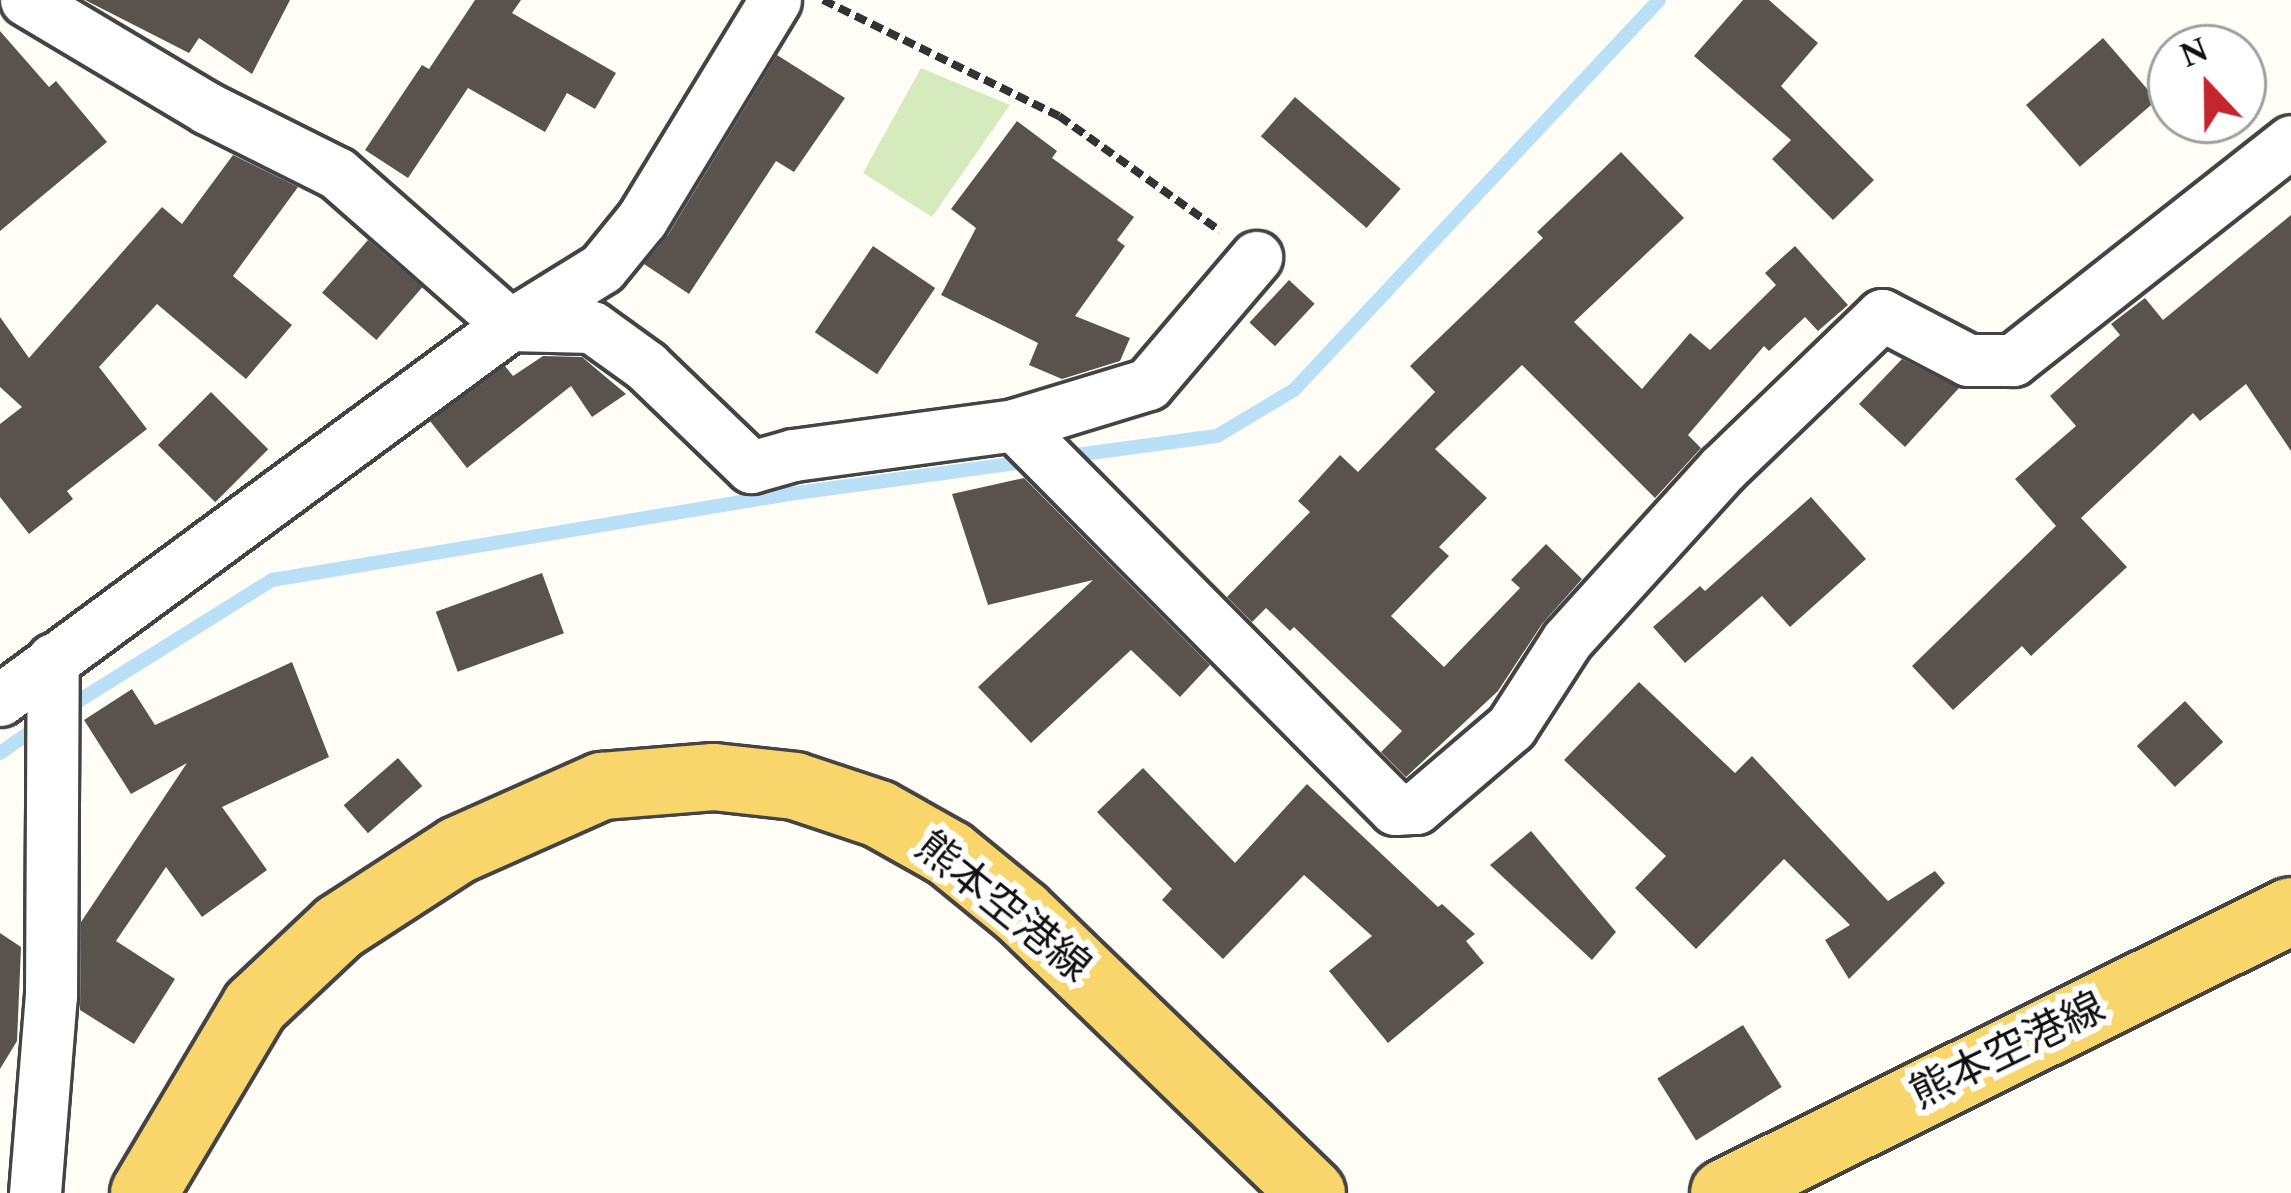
<!DOCTYPE html>
<html>
<head>
<meta charset="utf-8">
<style>
	body { margin:0 }
	#map { position:relative; width:2291px; height:1193px; overflow:hidden; background:#fffdf5; font-family:Spectral,"Noto Sans JP",serif }
	div>[style] { position:absolute }
	[style*='--x'] { left:calc(var(--x)*1px); top:calc(var(--y)*1px); width:calc(var(--w)*1px); rotate:calc(var(--a)*1deg) }
	.green>* { inset:0; background:#d5ebbd }
	.stream>* { height:14px; margin:-7px; padding:0 7px; transform-origin:7px; border-radius:7px; background:#b9e0f7 }
	.building>* { inset:0; background:#5a524d; transform-origin:0 0 }
	.path>* { height:8px; margin-top:-4px; transform-origin:0; background:repeating-linear-gradient(90deg,#333 0 12px,transparent 0 18px) }
	.roads { filter:drop-shadow(3px 0 #444) drop-shadow(-3px 0 #444) drop-shadow(0 3px #444) drop-shadow(0 -3px #444) }
	.minor>* { height:51px; margin:-25.5px; padding:0 25.5px; transform-origin:25.5px; border-radius:25.5px; background:#fff }
	.major>* { height:66px; margin:-33px; padding:0 33px; transform-origin:33px; border-radius:33px; background:#f9d66b }
	span { translate:-50% -50%; white-space:nowrap; text-align:center; line-height:1.15; -webkit-text-stroke:12px #fff; paint-order:stroke }
	.street-label { font-size:42px; color:#111 }
	.north { position:absolute; left:2147px; top:24px; width:120px; height:120px; box-sizing:border-box; background:#fff; border:3px solid #a0a0a0; border-radius:50%; rotate:338deg; font-size:33px; font-weight:700; line-height:48px; text-align:center; color:#111 }
	.north::after { content:''; display:block; margin:auto; width:42px; height:54px; background:#c4262e; clip-path:polygon(50% 0,100% 100%,50% 72%,0 100%) }
</style>
</head>
<body>
<div id="map">
	<div class="green">
		<div style="clip-path:polygon(921px 68px,1010px 105px,932px 217px,863px 173px)"></div>
	</div>
	<div class="stream">
		<div style="--x:1061;--y:457;--w:157;--a:-7.7"></div>
		<div style="--x:1217;--y:436;--w:90;--a:-30.9"></div>
		<div style="--x:1294;--y:390;--w:534;--a:-46.9"></div>
		<div style="--x:64;--y:710;--w:245;--a:-32"></div>
		<div style="--x:272;--y:580;--w:524;--a:-9.44"></div>
		<div style="--x:789;--y:494;--w:246;--a:-7.7"></div>
		<div style="--x:0;--y:753;--w:49;--a:-35"></div>
	</div>
	<div class="building">
		<div style="clip-path:polygon(85px 0,290px 0,252px 74px,199px 38px,189px 53px)"></div>
		<div style="clip-path:polygon(475px 0,521px 0,512px 13px,616px 73px,595px 109px,567px 93px,545px 132px,468px 88px,408px 178px,365px 150px,422px 65px,429px 69px)"></div>
		<div style="clip-path:polygon(1743px 0,1769px 0,1818px 43px,1781px 86px,1874px 180px,1833px 220px,1772px 159px,1791px 140px,1694px 56px)"></div>
		<div style="clip-path:polygon(0 31px,49px 87px,56px 81px,107px 142px,0 231px)"></div>
		<div style="left:2103px;top:38px;width:82px;height:102px;rotate:49deg"></div>
		<div style="clip-path:polygon(777px 55px,845px 98px,794px 172px,776px 161px,689px 294px,644px 264px,668px 235px)"></div>
		<div style="left:1295px;top:97px;width:140px;height:52px;rotate:41deg"></div>
		<div style="clip-path:polygon(1017px 121px,1057px 151px,1052px 158px,1134px 217px,1117px 240px,1125px 246px,1075px 316px,1130px 338px,1120px 361px,1062px 379px,1029px 365px,1038px 343px,941px 295px,976px 228px,951px 209px)"></div>
		<div style="clip-path:polygon(1621px 152px,1684px 218px,1574px 322px,1642px 389px,1690px 333px,1710px 350px,1776px 285px,1765px 273px,1795px 246px,1848px 305px,1818px 331px,1805px 317px,1769px 351px,1764px 346px,1688px 435px,1701px 448px,1655px 498px,1522px 365px,1435px 449px,1487px 498px,1439px 547px,1449px 556px,1391px 616px,1444px 667px,1520px 588px,1511px 580px,1546px 544px,1582px 579px,1542px 624px,1498px 691px,1406px 777px,1381px 752px,1402px 731px,1294px 627px,1290px 631px,1266px 608px,1252px 622px,1227px 597px,1310px 512px,1298px 501px,1340px 455px,1358px 472px,1435px 392px,1410px 366px,1543px 238px,1537px 232px)"></div>
		<div style="clip-path:polygon(233px 155px,298px 187px,233px 276px,292px 325px,246px 379px,157px 304px,99px 367px,147px 429px,67px 491px,73px 499px,29px 534px,0 497px,0 424px,22px 407px,0 387px,0 317px,29px 358px,162px 207px,182px 224px)"></div>
		<div style="clip-path:polygon(2291px 215px,2291px 451px,2246px 384px,2200px 421px,2193px 413px,2081px 518px,2127px 567px,2031px 656px,2022px 646px,1953px 710px,1912px 666px,2056px 526px,2015px 479px,2076px 426px,2050px 396px,2120px 335px,2111px 324px,2145px 298px,2163px 320px)"></div>
		<div style="left:368px;top:240px;width:72px;height:70px;rotate:41deg"></div>
		<div style="left:873px;top:246px;width:75px;height:104px;rotate:34deg"></div>
		<div style="left:1289px;top:280px;width:35px;height:58px;rotate:43deg"></div>
		<div style="clip-path:polygon(543px 356px,582px 357px,626px 394px,592px 417px,571px 386px,467px 468px,430px 421px,505px 366px,513px 376px)"></div>
		<div style="clip-path:polygon(1902px 359px,1959px 388px,1905px 447px,1859px 404px)"></div>
		<div style="left:211px;top:392px;width:81px;height:75px;rotate:45deg"></div>
		<div style="clip-path:polygon(1024px 478px,1210px 665px,1180px 697px,1131px 650px,1031px 743px,978px 687px,1093px 580px,988px 605px,952px 494px)"></div>
		<div style="clip-path:polygon(1811px 497px,1866px 559px,1790px 627px,1762px 596px,1685px 663px,1653px 627px,1700px 586px,1705px 591px)"></div>
		<div style="left:542px;top:573px;width:64px;height:113px;rotate:70deg"></div>
		<div style="clip-path:polygon(292px 662px,329px 757px,222px 807px,267px 870px,202px 917px,166px 867px,116px 941px,175px 979px,134px 1044px,80px 1010px,81px 922px,187px 763px,131px 794px,84px 720px,132px 689px,155px 725px)"></div>
		<div style="clip-path:polygon(1639px 682px,1735px 773px,1752px 756px,1888px 901px,1935px 871px,1945px 883px,1849px 979px,1825px 940px,1850px 925px,1784px 859px,1696px 949px,1635px 888px,1666px 856px,1564px 760px)"></div>
		<div style="left:2185px;top:701px;width:56px;height:66px;rotate:47deg"></div>
		<div style="left:398px;top:758px;width:37px;height:72px;rotate:49deg"></div>
		<div style="clip-path:polygon(1143px 768px,1235px 863px,1307px 784px,1438px 907px,1442px 904px,1475px 934px,1466px 941px,1484px 963px,1388px 1043px,1329px 971px,1372px 936px,1304px 875px,1223px 959px,1162px 900px,1172px 889px,1097px 812px)"></div>
		<div style="clip-path:polygon(1531px 831px,1616px 932px,1592px 960px,1490px 865px)"></div>
		<div style="clip-path:polygon(0 933px,21px 947px,17px 1041px,0 1069px)"></div>
		<div style="left:1743px;top:1025px;width:73px;height:101px;rotate:58deg"></div>
	</div>
	<div class="path">
		<div style="--x:823;--y:0;--w:263;--a:26.2"></div>
		<div style="--x:1059;--y:116;--w:198;--a:35.5"></div>
	</div>
	<div class="roads">
		<div class="minor">
			<div style="--x:26;--y:0;--w:211;--a:30.8"></div>
			<div style="--x:207;--y:108;--w:145;--a:26.6"></div>
			<div style="--x:337;--y:173;--w:230;--a:41.3"></div>
			<div style="--x:510;--y:325;--w:82;--a:1.4"></div>
			<div style="--x:592;--y:327;--w:67;--a:35.8"></div>
			<div style="--x:646;--y:366;--w:146;--a:43.9"></div>
			<div style="--x:751;--y:467;--w:44;--a:-15.9"></div>
			<div style="--x:793;--y:455;--w:223;--a:-7.7"></div>
			<div style="--x:1014;--y:425;--w:541;--a:45.22"></div>
			<div style="--x:1395;--y:809;--w:21;--a:-3"></div>
			<div style="--x:1416;--y:808;--w:125;--a:-40.5"></div>
			<div style="--x:1511;--y:727;--w:103;--a:-57.2"></div>
			<div style="--x:1567;--y:640;--w:231;--a:-47.8"></div>
			<div style="--x:1722;--y:469;--w:222;--a:-43.9"></div>
			<div style="--x:1882;--y:315;--w:97;--a:27.6"></div>
			<div style="--x:1968;--y:360;--w:45;--a:0"></div>
			<div style="--x:2013;--y:360;--w:354;--a:-38.2"></div>
			<div style="--x:1014;--y:425;--w:140;--a:-17"></div>
			<div style="--x:1148;--y:384;--w:167;--a:-49.6"></div>
			<div style="--x:0;--y:700;--w:633;--a:-36.33"></div>
			<div style="--x:510;--y:325;--w:108;--a:-31.8"></div>
			<div style="--x:602;--y:268;--w:63;--a:-50.8"></div>
			<div style="--x:642;--y:219;--w:256;--a:-58.7"></div>
			<div style="--x:35;--y:1193;--w:198;--a:-85.4"></div>
			<div style="--x:51;--y:996;--w:337;--a:-89.7"></div>
		</div>
		<div class="major">
			<div style="--x:144;--y:1193;--w:217;--a:-59.3"></div>
			<div style="--x:255;--y:1006;--w:115;--a:-43.2"></div>
			<div style="--x:339;--y:927;--w:142;--a:-32.9"></div>
			<div style="--x:458;--y:850;--w:158;--a:-24"></div>
			<div style="--x:602;--y:786;--w:112;--a:-4.6"></div>
			<div style="--x:714;--y:777;--w:81;--a:6.3"></div>
			<div style="--x:795;--y:786;--w:89;--a:18.4"></div>
			<div style="--x:879;--y:814;--w:81;--a:29.4"></div>
			<div style="--x:950;--y:854;--w:93;--a:39.3"></div>
			<div style="--x:1022;--y:913;--w:403;--a:44"></div>
			<div style="--x:1724;--y:1193;--w:633;--a:-26.44"></div>
		</div>
	</div>
	<div class="street-label">
		<span style="left:1002px;top:908px;rotate:39deg">熊本空港線</span>
		<span style="left:2008px;top:1052px;rotate:-26deg">熊本空港線</span>
	</div>
	<div class="north">N</div>
</div>
</body>
</html>
